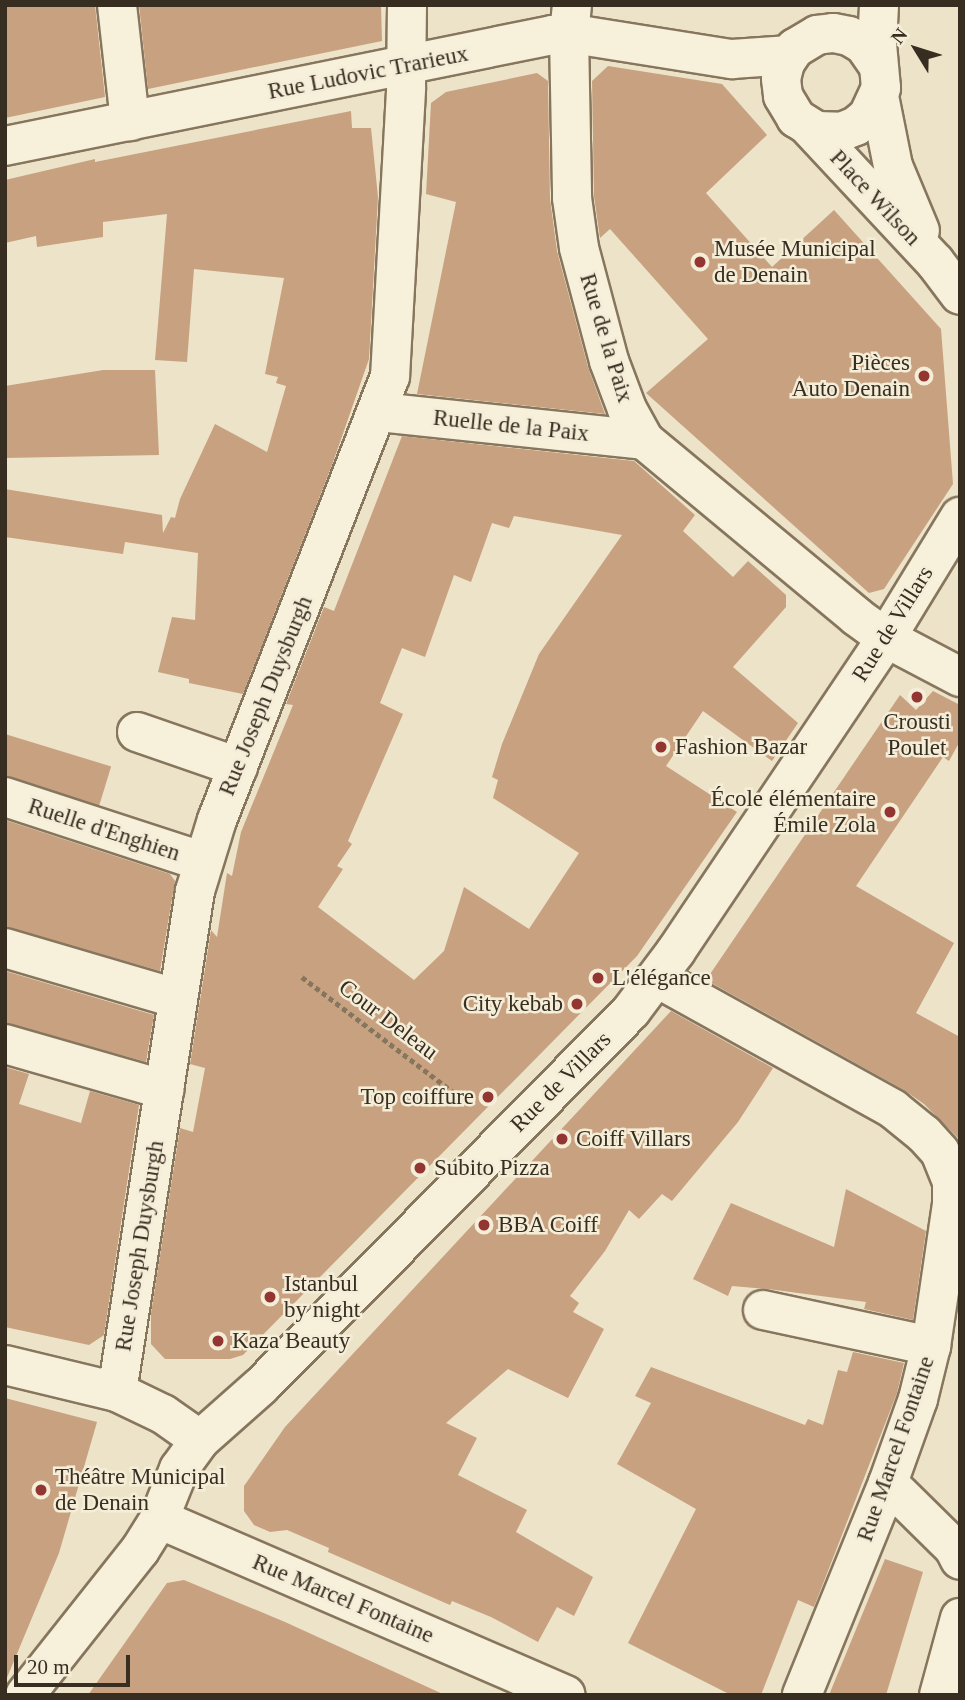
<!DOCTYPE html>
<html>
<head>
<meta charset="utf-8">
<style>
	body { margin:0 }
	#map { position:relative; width:965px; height:1700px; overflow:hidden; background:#ece3c8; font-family:Georgia,serif }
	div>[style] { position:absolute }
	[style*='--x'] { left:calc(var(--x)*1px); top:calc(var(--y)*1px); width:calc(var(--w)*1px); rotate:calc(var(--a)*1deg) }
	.building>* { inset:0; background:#c8a180; transform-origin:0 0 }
	.path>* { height:4.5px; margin-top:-2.25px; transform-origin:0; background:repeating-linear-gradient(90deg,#87765e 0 5px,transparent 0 8.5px) }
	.roads { filter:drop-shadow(2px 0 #87765e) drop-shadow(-2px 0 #87765e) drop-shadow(0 2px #87765e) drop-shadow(0 -2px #87765e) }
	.minor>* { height:38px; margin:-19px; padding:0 19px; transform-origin:19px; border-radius:19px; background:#f7f0db }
	.dots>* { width:19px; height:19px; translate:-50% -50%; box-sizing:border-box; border:4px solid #f4edd7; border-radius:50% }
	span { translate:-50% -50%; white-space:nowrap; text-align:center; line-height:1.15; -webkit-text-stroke:5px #f4edd7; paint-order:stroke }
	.street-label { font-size:23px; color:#382d21 }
	.poi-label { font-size:23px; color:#382d21 }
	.left { translate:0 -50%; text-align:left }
	.right { translate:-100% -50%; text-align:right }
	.frame { position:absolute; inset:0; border:7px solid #382d21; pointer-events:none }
	.north { position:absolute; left:881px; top:14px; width:70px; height:70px; -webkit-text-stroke:5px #f4edd7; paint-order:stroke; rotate:308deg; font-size:19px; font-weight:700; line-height:28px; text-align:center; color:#382d21 }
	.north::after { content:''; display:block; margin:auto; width:24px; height:32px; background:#382d21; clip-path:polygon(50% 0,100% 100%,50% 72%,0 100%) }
	.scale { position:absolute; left:14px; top:1655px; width:116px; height:32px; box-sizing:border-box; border:4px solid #382d21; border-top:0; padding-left:9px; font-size:21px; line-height:24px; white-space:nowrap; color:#382d21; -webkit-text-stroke:5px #f4edd7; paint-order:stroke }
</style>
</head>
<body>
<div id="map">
	<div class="building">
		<div style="clip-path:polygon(5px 5px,95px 5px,105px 97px,5px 118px)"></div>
		<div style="clip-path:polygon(139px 5px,381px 5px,382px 41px,148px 89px)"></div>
		<div style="clip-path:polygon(608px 66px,722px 84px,767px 135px,706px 193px,772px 267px,834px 210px,941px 329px,953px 484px,884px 589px,869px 593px,646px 393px,708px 339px,610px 229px,600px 238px,594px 196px,592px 81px)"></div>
		<div style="clip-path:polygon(537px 73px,548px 81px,550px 199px,557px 251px,588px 367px,605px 414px,417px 394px,456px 202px,426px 194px,431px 103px,446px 92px)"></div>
		<div style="clip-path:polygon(351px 111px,352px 128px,371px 128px,378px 197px,369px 359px,332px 465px,243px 694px,189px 683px,189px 679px,158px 672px,172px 617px,195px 620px,198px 553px,125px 542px,123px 554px,5px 537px,5px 489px,162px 515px,163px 533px,171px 517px,175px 518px,180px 499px,215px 424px,267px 452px,286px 386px,276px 383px,278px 377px,265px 374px,284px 278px,194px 269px,187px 362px,155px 360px,167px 214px,103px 222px,103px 237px,37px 247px,36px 236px,5px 243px,5px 180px,95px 159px,95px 162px)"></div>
		<div style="clip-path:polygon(103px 370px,155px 370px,159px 455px,5px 458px,5px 386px)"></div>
		<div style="clip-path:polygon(evenodd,402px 436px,634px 461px,695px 515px,683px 531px,733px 577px,748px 561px,786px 595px,786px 607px,733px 667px,798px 723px,772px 761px,703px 711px,666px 766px,737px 812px,637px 956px,243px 1355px,230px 1359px,165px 1359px,151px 1344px,151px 1313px,180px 1128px,193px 1132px,205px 1068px,190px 1064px,211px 930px,217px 937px,227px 873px,232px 876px,241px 832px,293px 705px,286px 704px,324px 607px,334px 611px,402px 436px,514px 516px,622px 535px,539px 654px,502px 744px,492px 777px,498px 780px,493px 798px,579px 853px,529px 929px,464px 887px,444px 951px,414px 980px,318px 907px,343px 869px,337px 866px,352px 844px,348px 841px,403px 714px,380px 703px,402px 648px,425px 657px,454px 575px,471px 582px,492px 523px,509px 528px,514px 516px)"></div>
		<div style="clip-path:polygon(933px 691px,960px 705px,960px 741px,949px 761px,943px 757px,856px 886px,954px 943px,916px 1013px,960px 1037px,960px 1140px,924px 1104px,904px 1090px,706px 980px,900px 695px,916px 710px)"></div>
		<div style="left:5px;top:734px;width:111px;height:42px;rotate:17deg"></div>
		<div style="clip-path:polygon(5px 820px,170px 874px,175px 881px,160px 971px,5px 927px)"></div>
		<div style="clip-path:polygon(5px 971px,154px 1015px,146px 1062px,5px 1023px)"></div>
		<div style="clip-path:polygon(671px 1011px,773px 1068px,738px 1122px,672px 1201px,662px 1194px,639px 1219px,629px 1210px,605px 1251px,570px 1296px,579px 1303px,573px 1312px,604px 1329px,568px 1398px,508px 1369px,446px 1423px,477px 1438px,458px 1475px,527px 1510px,516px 1532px,593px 1577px,574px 1616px,557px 1607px,538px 1642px,491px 1617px,452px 1601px,450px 1605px,328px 1552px,329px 1548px,287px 1530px,270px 1532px,254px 1525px,244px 1511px,244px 1486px,285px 1427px)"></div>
		<div style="clip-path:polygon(5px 1067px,29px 1074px,19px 1104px,81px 1123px,90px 1091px,139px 1105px,104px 1335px,89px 1345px,5px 1327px)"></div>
		<div style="clip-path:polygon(846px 1189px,926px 1231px,913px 1320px,864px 1309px,866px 1302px,768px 1289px,732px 1286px,728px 1296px,693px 1279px,731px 1203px,834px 1247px)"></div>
		<div style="clip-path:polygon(853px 1352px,904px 1363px,897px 1393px,814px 1607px,798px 1600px,761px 1695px,731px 1695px,628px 1643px,696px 1509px,617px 1464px,651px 1403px,635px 1396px,651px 1367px,805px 1425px,808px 1419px,823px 1425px,838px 1370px,847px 1372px)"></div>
		<div style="clip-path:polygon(5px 1398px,97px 1422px,59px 1553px,6px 1680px)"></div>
		<div style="clip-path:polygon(885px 1559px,923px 1572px,886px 1695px,829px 1695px)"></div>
		<div style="clip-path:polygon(184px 1580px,285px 1622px,445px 1695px,88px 1695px,167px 1583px)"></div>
	</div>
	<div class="path">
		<div style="--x:302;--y:977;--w:190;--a:37.3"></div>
	</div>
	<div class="roads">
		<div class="minor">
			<div style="--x:117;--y:5;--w:117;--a:83.6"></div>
			<div style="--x:572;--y:5;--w:30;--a:96"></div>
			<div style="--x:569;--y:35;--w:163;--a:88.9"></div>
			<div style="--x:572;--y:198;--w:50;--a:82"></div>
			<div style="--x:579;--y:248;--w:117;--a:75.1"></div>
			<div style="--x:609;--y:361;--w:51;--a:69.4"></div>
			<div style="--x:627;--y:409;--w:35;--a:61"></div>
			<div style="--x:644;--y:440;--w:277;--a:39.7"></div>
			<div style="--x:857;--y:617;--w:36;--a:36"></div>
			<div style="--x:886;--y:638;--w:84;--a:27.8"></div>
			<div style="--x:878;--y:65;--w:24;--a:-125"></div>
			<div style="--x:864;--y:45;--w:17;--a:-149"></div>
			<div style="--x:849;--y:36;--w:16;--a:-169"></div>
			<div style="--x:833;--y:33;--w:16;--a:173"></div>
			<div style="--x:817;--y:35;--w:26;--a:149"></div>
			<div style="--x:795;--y:48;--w:18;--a:124"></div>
			<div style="--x:785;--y:63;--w:16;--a:104"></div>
			<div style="--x:781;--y:79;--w:17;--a:83"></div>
			<div style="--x:783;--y:96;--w:26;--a:59"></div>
			<div style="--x:796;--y:118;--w:25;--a:32"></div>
			<div style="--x:817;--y:131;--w:24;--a:2"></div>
			<div style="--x:841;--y:132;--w:16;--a:-22"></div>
			<div style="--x:856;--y:126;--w:16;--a:-40"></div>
			<div style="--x:868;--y:116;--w:31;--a:-65"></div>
			<div style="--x:881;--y:88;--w:44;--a:-95.2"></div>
			<div style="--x:877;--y:44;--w:39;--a:-87"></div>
			<div style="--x:879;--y:96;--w:71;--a:78.7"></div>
			<div style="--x:893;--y:166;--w:70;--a:67.4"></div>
			<div style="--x:809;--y:127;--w:185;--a:47"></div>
			<div style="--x:935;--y:262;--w:41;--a:52.9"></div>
			<div style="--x:5;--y:146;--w:558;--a:-11.47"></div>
			<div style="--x:552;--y:35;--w:34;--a:2"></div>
			<div style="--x:586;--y:36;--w:148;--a:9"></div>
			<div style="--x:732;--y:59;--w:58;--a:-3.9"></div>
			<div style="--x:379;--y:412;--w:266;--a:6"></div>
			<div style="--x:137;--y:732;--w:107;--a:19.1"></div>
			<div style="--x:5;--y:797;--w:209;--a:18.1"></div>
			<div style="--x:5;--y:948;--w:180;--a:16.4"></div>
			<div style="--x:657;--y:978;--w:270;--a:29"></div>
			<div style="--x:893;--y:1109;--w:40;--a:39"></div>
			<div style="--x:924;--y:1134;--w:24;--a:48"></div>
			<div style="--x:940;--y:1152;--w:32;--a:68"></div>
			<div style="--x:952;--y:1182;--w:22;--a:90"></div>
			<div style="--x:952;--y:1204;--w:144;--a:98.4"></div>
			<div style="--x:931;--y:1346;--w:55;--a:103.8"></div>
			<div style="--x:918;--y:1399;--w:89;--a:109.7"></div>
			<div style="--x:888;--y:1483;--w:229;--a:112.1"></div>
			<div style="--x:5;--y:1044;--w:166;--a:16"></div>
			<div style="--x:763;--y:1310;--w:172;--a:12.1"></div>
			<div style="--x:5;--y:1365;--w:115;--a:13.6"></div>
			<div style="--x:117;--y:1392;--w:51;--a:25.6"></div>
			<div style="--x:163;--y:1414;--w:45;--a:35.1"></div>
			<div style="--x:117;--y:1392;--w:507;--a:-81.15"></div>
			<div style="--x:195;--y:891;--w:74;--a:-72.8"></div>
			<div style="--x:217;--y:820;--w:476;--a:-68.7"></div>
			<div style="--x:390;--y:377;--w:290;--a:-86.8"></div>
			<div style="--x:406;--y:87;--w:82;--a:-89.3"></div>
			<div style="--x:888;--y:1483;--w:93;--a:44.6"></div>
			<div style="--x:954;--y:1548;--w:13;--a:63"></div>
			<div style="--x:159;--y:1519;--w:443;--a:23.4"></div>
			<div style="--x:25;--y:1695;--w:185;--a:-51.6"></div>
			<div style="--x:140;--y:1550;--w:36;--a:-58"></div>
			<div style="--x:159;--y:1519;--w:54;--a:-68.2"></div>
			<div style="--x:179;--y:1469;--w:36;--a:-54"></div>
			<div style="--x:200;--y:1440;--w:81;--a:-41.5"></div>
			<div style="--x:261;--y:1386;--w:527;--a:-45.38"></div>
			<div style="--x:631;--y:1011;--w:75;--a:-53.1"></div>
			<div style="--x:676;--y:951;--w:377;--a:-56.1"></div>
			<div style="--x:886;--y:638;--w:142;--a:-58.6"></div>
			<div style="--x:939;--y:1695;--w:80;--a:-74.7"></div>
		</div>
	</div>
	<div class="dots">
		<div style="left:700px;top:262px;background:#933531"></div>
		<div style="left:924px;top:376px;background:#933531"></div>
		<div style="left:917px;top:697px;background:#933531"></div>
		<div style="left:661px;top:747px;background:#933531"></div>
		<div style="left:890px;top:812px;background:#933531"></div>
		<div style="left:598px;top:978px;background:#933531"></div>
		<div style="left:577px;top:1004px;background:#933531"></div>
		<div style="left:488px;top:1097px;background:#933531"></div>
		<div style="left:562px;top:1139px;background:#933531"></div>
		<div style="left:420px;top:1168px;background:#933531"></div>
		<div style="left:484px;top:1225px;background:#933531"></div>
		<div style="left:270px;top:1297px;background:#933531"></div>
		<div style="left:218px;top:1341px;background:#933531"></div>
		<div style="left:41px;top:1490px;background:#933531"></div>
	</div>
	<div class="street-label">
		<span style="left:368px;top:73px;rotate:-11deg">Rue Ludovic Trarieux</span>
		<span style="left:875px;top:198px;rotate:47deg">Place Wilson</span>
		<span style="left:606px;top:338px;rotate:73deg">Rue de la Paix</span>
		<span style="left:511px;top:426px;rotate:6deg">Ruelle de la Paix</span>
		<span style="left:893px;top:624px;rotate:-58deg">Rue de Villars</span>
		<span style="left:266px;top:696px;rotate:-68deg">Rue Joseph Duysburgh</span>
		<span style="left:104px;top:830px;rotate:18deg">Ruelle d'Enghien</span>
		<span style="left:388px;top:1020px;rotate:37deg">Cour Deleau</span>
		<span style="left:561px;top:1082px;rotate:-45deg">Rue de Villars</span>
		<span style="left:140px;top:1246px;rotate:-81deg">Rue Joseph Duysburgh</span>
		<span style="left:896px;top:1449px;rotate:-71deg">Rue Marcel Fontaine</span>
		<span style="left:343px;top:1599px;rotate:23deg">Rue Marcel Fontaine</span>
	</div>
	<div class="poi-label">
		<span class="left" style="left:714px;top:262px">Musée Municipal<br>de Denain</span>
		<span class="right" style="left:910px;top:376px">Pièces<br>Auto Denain</span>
		<span style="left:917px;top:735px">Crousti<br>Poulet</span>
		<span class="left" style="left:675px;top:747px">Fashion Bazar</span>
		<span class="right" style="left:876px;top:812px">École élémentaire<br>Émile Zola</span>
		<span class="left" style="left:612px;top:978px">L'élégance</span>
		<span class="right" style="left:563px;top:1004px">City kebab</span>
		<span class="right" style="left:474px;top:1097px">Top coiffure</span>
		<span class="left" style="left:576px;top:1139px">Coiff Villars</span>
		<span class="left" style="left:434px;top:1168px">Subito Pizza</span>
		<span class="left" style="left:498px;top:1225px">BBA Coiff</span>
		<span class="left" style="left:284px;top:1297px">Istanbul<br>by night</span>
		<span class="left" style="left:232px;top:1341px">Kaza Beauty</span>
		<span class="left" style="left:55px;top:1490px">Théâtre Municipal<br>de Denain</span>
	</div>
	<div class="frame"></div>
	<div class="north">N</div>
	<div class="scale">20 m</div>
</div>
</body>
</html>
